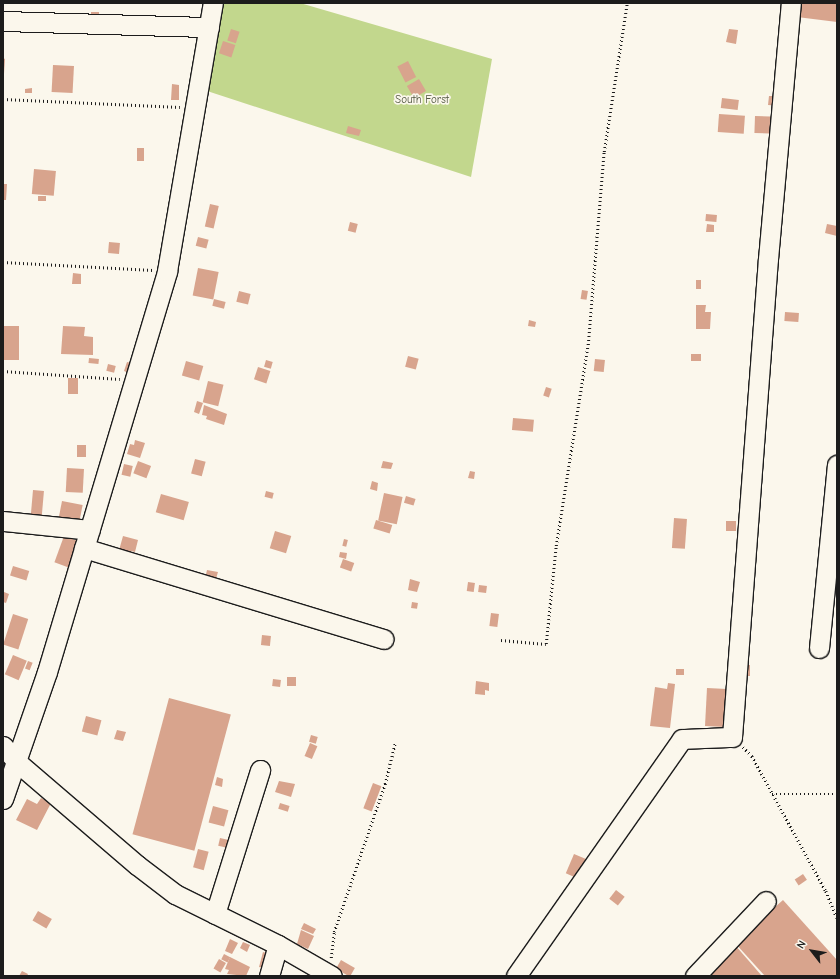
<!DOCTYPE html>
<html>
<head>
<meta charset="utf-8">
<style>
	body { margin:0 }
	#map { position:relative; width:840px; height:979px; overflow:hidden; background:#fbf7ec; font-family:"Comic Neue",sans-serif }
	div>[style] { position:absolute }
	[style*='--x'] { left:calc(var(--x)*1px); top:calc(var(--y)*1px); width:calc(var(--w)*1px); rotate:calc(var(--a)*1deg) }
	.green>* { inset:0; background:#c2d78d }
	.building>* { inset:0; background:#d8a48d; transform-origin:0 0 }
	.path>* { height:2.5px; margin-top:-1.25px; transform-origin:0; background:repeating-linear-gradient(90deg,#1c1c1c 0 1px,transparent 0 4px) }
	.roads { filter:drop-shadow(1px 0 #1c1c1c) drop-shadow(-1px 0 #1c1c1c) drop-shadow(0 1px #1c1c1c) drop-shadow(0 -1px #1c1c1c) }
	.minor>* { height:19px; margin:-9.5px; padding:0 9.5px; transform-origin:9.5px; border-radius:9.5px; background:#fbf7ec }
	span { translate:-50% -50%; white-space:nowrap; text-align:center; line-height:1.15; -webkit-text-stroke:3.5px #fbf7ec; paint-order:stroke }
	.park-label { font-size:11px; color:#4e543e }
	.frame { position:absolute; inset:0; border:4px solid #1c1c1c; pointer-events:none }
	.north { position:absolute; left:792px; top:931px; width:40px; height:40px; -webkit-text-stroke:3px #fbf7ec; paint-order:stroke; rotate:301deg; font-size:11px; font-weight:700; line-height:16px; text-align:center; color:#1c1c1c }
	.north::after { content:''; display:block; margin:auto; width:14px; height:18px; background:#1c1c1c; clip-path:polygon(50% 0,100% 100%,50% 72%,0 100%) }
</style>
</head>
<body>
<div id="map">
	<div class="green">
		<div style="clip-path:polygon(219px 3px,300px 3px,492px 59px,471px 177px,201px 89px)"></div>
	</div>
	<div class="building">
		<div style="clip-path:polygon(799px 3px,837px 3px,837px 22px,797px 17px)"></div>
		<div style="left:91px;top:12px;width:8px;height:6px"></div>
		<div style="left:231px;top:29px;width:9px;height:12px;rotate:18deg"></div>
		<div style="clip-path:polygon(729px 29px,738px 30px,736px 44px,726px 42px)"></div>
		<div style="left:223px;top:41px;width:13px;height:13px;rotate:18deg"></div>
		<div style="clip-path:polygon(3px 58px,5px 59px,4px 74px,3px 74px)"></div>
		<div style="left:408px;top:61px;width:18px;height:12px;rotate:63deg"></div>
		<div style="left:53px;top:65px;width:21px;height:27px;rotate:3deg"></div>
		<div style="left:419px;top:79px;width:14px;height:14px;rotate:60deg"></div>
		<div style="clip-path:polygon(172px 84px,179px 85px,179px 100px,171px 100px)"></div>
		<div style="clip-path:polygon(32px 88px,32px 93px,25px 93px,25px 89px)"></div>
		<div style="clip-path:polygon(769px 96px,781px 96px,781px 106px,768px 105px)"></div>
		<div style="left:722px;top:98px;width:17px;height:10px;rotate:7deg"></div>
		<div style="left:719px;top:114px;width:26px;height:18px;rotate:4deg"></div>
		<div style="left:755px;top:116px;width:23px;height:17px;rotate:2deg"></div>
		<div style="clip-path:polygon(348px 126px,361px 130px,359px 136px,346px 133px)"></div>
		<div style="left:137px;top:148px;width:7px;height:13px"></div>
		<div style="left:34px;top:169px;width:22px;height:25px;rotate:5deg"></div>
		<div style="clip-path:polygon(3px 184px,7px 184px,6px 200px,3px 200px)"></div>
		<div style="left:38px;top:196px;width:8px;height:5px"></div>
		<div style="left:210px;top:204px;width:9px;height:23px;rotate:13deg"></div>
		<div style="left:706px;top:214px;width:11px;height:7px;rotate:5deg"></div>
		<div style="left:350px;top:222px;width:8px;height:9px;rotate:14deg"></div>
		<div style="clip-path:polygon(707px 224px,714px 225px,714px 232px,706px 232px)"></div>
		<div style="clip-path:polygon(827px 224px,837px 226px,837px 236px,825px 233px)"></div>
		<div style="left:198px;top:237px;width:11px;height:9px;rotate:15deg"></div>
		<div style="left:109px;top:242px;width:11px;height:11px;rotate:5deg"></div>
		<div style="left:198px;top:268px;width:21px;height:28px;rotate:11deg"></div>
		<div style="clip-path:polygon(73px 273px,81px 274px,81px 284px,72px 284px)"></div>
		<div style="left:696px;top:280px;width:5px;height:9px"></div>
		<div style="left:582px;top:290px;width:6px;height:9px;rotate:9deg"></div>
		<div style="left:239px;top:291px;width:12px;height:11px;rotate:14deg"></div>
		<div style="left:214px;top:299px;width:12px;height:7px;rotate:14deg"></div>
		<div style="clip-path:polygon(696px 305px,706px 305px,705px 312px,711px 312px,710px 329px,696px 329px)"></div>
		<div style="left:785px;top:312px;width:14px;height:9px;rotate:4deg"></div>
		<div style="clip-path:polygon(529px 320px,536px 322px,535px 327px,528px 326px)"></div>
		<div style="left:3px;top:326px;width:16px;height:34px"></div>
		<div style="clip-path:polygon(63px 326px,85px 327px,84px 336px,93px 337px,93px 355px,61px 354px)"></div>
		<div style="left:691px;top:354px;width:10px;height:7px"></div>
		<div style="left:408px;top:356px;width:11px;height:11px;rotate:15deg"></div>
		<div style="left:89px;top:358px;width:10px;height:5px;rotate:6deg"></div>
		<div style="left:595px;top:359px;width:10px;height:12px;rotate:6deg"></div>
		<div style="left:266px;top:360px;width:7px;height:7px;rotate:16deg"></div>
		<div style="left:186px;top:361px;width:18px;height:15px;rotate:16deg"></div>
		<div style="clip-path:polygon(127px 362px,135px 364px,131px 374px,124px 371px)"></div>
		<div style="left:108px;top:364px;width:8px;height:7px;rotate:14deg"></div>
		<div style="left:258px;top:367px;width:13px;height:13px;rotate:18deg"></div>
		<div style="left:68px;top:378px;width:10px;height:16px"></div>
		<div style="left:208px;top:381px;width:16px;height:22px;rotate:14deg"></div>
		<div style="left:546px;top:387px;width:6px;height:9px;rotate:18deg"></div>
		<div style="clip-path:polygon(197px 401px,203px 403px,199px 414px,194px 412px)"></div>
		<div style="clip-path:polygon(204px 405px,227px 414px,224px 425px,206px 419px,207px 416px,202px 415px)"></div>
		<div style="left:513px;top:418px;width:21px;height:12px;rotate:5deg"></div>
		<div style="clip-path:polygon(135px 440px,145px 443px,140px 458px,127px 454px,130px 444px,134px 445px)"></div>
		<div style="left:77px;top:445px;width:9px;height:12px"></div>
		<div style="left:195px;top:459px;width:11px;height:15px;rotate:15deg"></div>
		<div style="left:138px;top:461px;width:14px;height:13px;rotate:21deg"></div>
		<div style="clip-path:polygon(383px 461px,393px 463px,391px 469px,381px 468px)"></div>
		<div style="left:124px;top:464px;width:9px;height:11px;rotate:13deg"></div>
		<div style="left:67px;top:468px;width:17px;height:24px;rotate:3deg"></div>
		<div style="clip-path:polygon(470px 471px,475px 472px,474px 479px,468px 478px)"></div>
		<div style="clip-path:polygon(372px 481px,378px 483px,377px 491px,370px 489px)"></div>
		<div style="left:33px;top:490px;width:11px;height:26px;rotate:5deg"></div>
		<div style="left:266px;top:491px;width:8px;height:6px;rotate:14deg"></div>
		<div style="left:384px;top:493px;width:19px;height:28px;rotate:12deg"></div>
		<div style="left:161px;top:494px;width:29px;height:19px;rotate:16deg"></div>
		<div style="left:406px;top:496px;width:10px;height:7px;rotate:17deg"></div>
		<div style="left:62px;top:501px;width:21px;height:23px;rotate:11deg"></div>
		<div style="left:674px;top:518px;width:13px;height:30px;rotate:4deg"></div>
		<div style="left:376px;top:520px;width:17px;height:9px;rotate:17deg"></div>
		<div style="left:726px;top:521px;width:10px;height:10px"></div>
		<div style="left:275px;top:531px;width:17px;height:18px;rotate:17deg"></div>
		<div style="left:64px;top:536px;width:15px;height:28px;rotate:20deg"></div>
		<div style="clip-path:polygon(123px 536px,138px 540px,135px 552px,131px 551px,130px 557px,118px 554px)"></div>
		<div style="left:344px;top:539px;width:4px;height:7px;rotate:14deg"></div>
		<div style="clip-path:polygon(340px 552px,347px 553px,346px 559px,339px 557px)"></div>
		<div style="left:343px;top:559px;width:12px;height:9px;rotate:20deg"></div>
		<div style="left:13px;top:566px;width:17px;height:10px;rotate:17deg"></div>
		<div style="clip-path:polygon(207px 570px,218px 572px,215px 582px,205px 579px)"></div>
		<div style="clip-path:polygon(410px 579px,420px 582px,417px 592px,408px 590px)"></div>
		<div style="left:468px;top:582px;width:7px;height:9px;rotate:8deg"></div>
		<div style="left:479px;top:585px;width:8px;height:7px;rotate:7deg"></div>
		<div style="clip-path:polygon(4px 592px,9px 594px,6px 603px,3px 602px)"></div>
		<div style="left:412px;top:602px;width:6px;height:6px;rotate:9deg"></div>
		<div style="left:491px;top:613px;width:8px;height:13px;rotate:7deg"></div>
		<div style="left:13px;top:614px;width:16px;height:32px;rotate:18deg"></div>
		<div style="left:262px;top:635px;width:9px;height:10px;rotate:6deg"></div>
		<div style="left:13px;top:655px;width:15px;height:21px;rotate:23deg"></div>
		<div style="left:28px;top:661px;width:5px;height:8px;rotate:22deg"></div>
		<div style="left:742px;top:665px;width:8px;height:11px"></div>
		<div style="left:676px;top:669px;width:8px;height:6px"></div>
		<div style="left:296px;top:677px;width:9px;height:9px;rotate:90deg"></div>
		<div style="left:273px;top:679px;width:8px;height:7px;rotate:7deg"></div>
		<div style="clip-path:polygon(476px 681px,489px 683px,489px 691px,485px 690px,485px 695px,475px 694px)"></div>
		<div style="clip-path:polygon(668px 683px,675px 684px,670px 728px,650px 726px,655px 687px,667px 689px)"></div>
		<div style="left:707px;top:688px;width:20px;height:38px;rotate:3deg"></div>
		<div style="left:169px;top:698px;width:64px;height:141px;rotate:15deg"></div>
		<div style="left:86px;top:716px;width:16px;height:16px;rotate:15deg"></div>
		<div style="clip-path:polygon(117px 730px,126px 732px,123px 741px,114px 739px)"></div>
		<div style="left:311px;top:735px;width:7px;height:7px;rotate:16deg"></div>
		<div style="left:310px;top:743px;width:8px;height:14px;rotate:23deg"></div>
		<div style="clip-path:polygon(217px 777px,223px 779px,222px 787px,215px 785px)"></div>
		<div style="clip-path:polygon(279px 781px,295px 784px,291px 797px,275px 792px)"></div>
		<div style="left:373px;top:783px;width:9px;height:27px;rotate:21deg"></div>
		<div style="clip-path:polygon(41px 798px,51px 803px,37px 830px,16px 820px,27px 799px,37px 804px)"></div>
		<div style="left:280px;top:803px;width:10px;height:6px;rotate:17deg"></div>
		<div style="left:213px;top:806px;width:16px;height:17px;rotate:15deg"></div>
		<div style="left:220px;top:838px;width:9px;height:8px;rotate:13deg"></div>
		<div style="left:198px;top:849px;width:11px;height:19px;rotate:15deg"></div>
		<div style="left:574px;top:854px;width:13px;height:21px;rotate:23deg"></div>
		<div style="left:803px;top:874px;width:7px;height:10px;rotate:56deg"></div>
		<div style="left:616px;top:890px;width:11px;height:11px;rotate:38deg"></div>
		<div style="clip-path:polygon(783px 900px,837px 960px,837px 976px,765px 976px,735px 943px)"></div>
		<div style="left:38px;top:911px;width:16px;height:11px;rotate:30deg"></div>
		<div style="clip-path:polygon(304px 923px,316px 929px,313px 934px,301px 929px)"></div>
		<div style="clip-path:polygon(301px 930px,314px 936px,308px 949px,297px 944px)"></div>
		<div style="clip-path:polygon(230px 939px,238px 943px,232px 954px,225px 951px)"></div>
		<div style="clip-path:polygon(243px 942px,250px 945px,247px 952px,240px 948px)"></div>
		<div style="clip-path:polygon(735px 945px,762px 976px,708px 976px)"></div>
		<div style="clip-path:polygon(263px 952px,272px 955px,267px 969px,259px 967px)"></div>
		<div style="left:224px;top:954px;width:7px;height:6px;rotate:27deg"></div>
		<div style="clip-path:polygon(230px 957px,250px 967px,246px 976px,227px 974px,229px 970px,225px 969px)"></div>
		<div style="left:219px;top:959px;width:8px;height:11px;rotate:30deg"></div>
		<div style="left:341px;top:960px;width:16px;height:10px;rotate:30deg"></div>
		<div style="clip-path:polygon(22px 971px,28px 974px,27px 976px,19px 976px)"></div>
	</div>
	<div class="path">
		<div style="--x:3;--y:99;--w:177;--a:2.6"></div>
		<div style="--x:3;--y:262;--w:150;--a:3.1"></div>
		<div style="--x:3;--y:371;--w:117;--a:3.9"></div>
		<div style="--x:501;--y:640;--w:45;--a:5.1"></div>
		<div style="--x:546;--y:644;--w:99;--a:-84.2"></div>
		<div style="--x:556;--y:546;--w:204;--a:-81"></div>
		<div style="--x:588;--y:345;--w:194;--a:-85.3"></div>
		<div style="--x:604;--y:152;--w:151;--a:-81.2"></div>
		<div style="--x:743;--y:747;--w:13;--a:45"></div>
		<div style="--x:752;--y:756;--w:154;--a:61.3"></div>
		<div style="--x:826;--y:891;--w:29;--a:68"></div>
		<div style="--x:772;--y:794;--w:65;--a:0"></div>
		<div style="--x:331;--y:958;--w:26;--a:-83"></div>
		<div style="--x:334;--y:932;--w:157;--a:-71"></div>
		<div style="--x:385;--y:784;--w:42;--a:-76.3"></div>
	</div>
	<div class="roads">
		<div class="minor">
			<div style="--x:3;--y:21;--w:206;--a:1.7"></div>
			<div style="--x:3;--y:521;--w:87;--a:5.9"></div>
			<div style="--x:84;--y:548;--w:313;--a:16.9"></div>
			<div style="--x:819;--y:648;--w:184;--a:-84.4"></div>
			<div style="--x:3;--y:746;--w:23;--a:49"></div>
			<div style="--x:18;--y:763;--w:157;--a:40.6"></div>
			<div style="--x:137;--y:865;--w:48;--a:37.3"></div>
			<div style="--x:175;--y:894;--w:115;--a:26.3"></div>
			<div style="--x:278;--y:945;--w:62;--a:29.9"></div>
			<div style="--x:3;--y:799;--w:134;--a:-70.9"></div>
			<div style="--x:47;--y:672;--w:419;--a:-73.3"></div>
			<div style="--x:167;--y:271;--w:272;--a:-80.3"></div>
			<div style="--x:215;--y:914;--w:151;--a:-72.6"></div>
			<div style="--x:269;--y:976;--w:32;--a:-74"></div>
			<div style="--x:516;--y:976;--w:289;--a:-55"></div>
			<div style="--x:682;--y:739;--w:50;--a:-2.3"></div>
			<div style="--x:732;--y:737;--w:479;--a:-85.7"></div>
			<div style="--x:768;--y:259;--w:257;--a:-84.9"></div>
			<div style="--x:695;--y:976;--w:103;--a:-46.6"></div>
		</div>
	</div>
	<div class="park-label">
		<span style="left:422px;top:100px">South Forst</span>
	</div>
	<div class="frame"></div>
	<div class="north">N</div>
</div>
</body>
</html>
